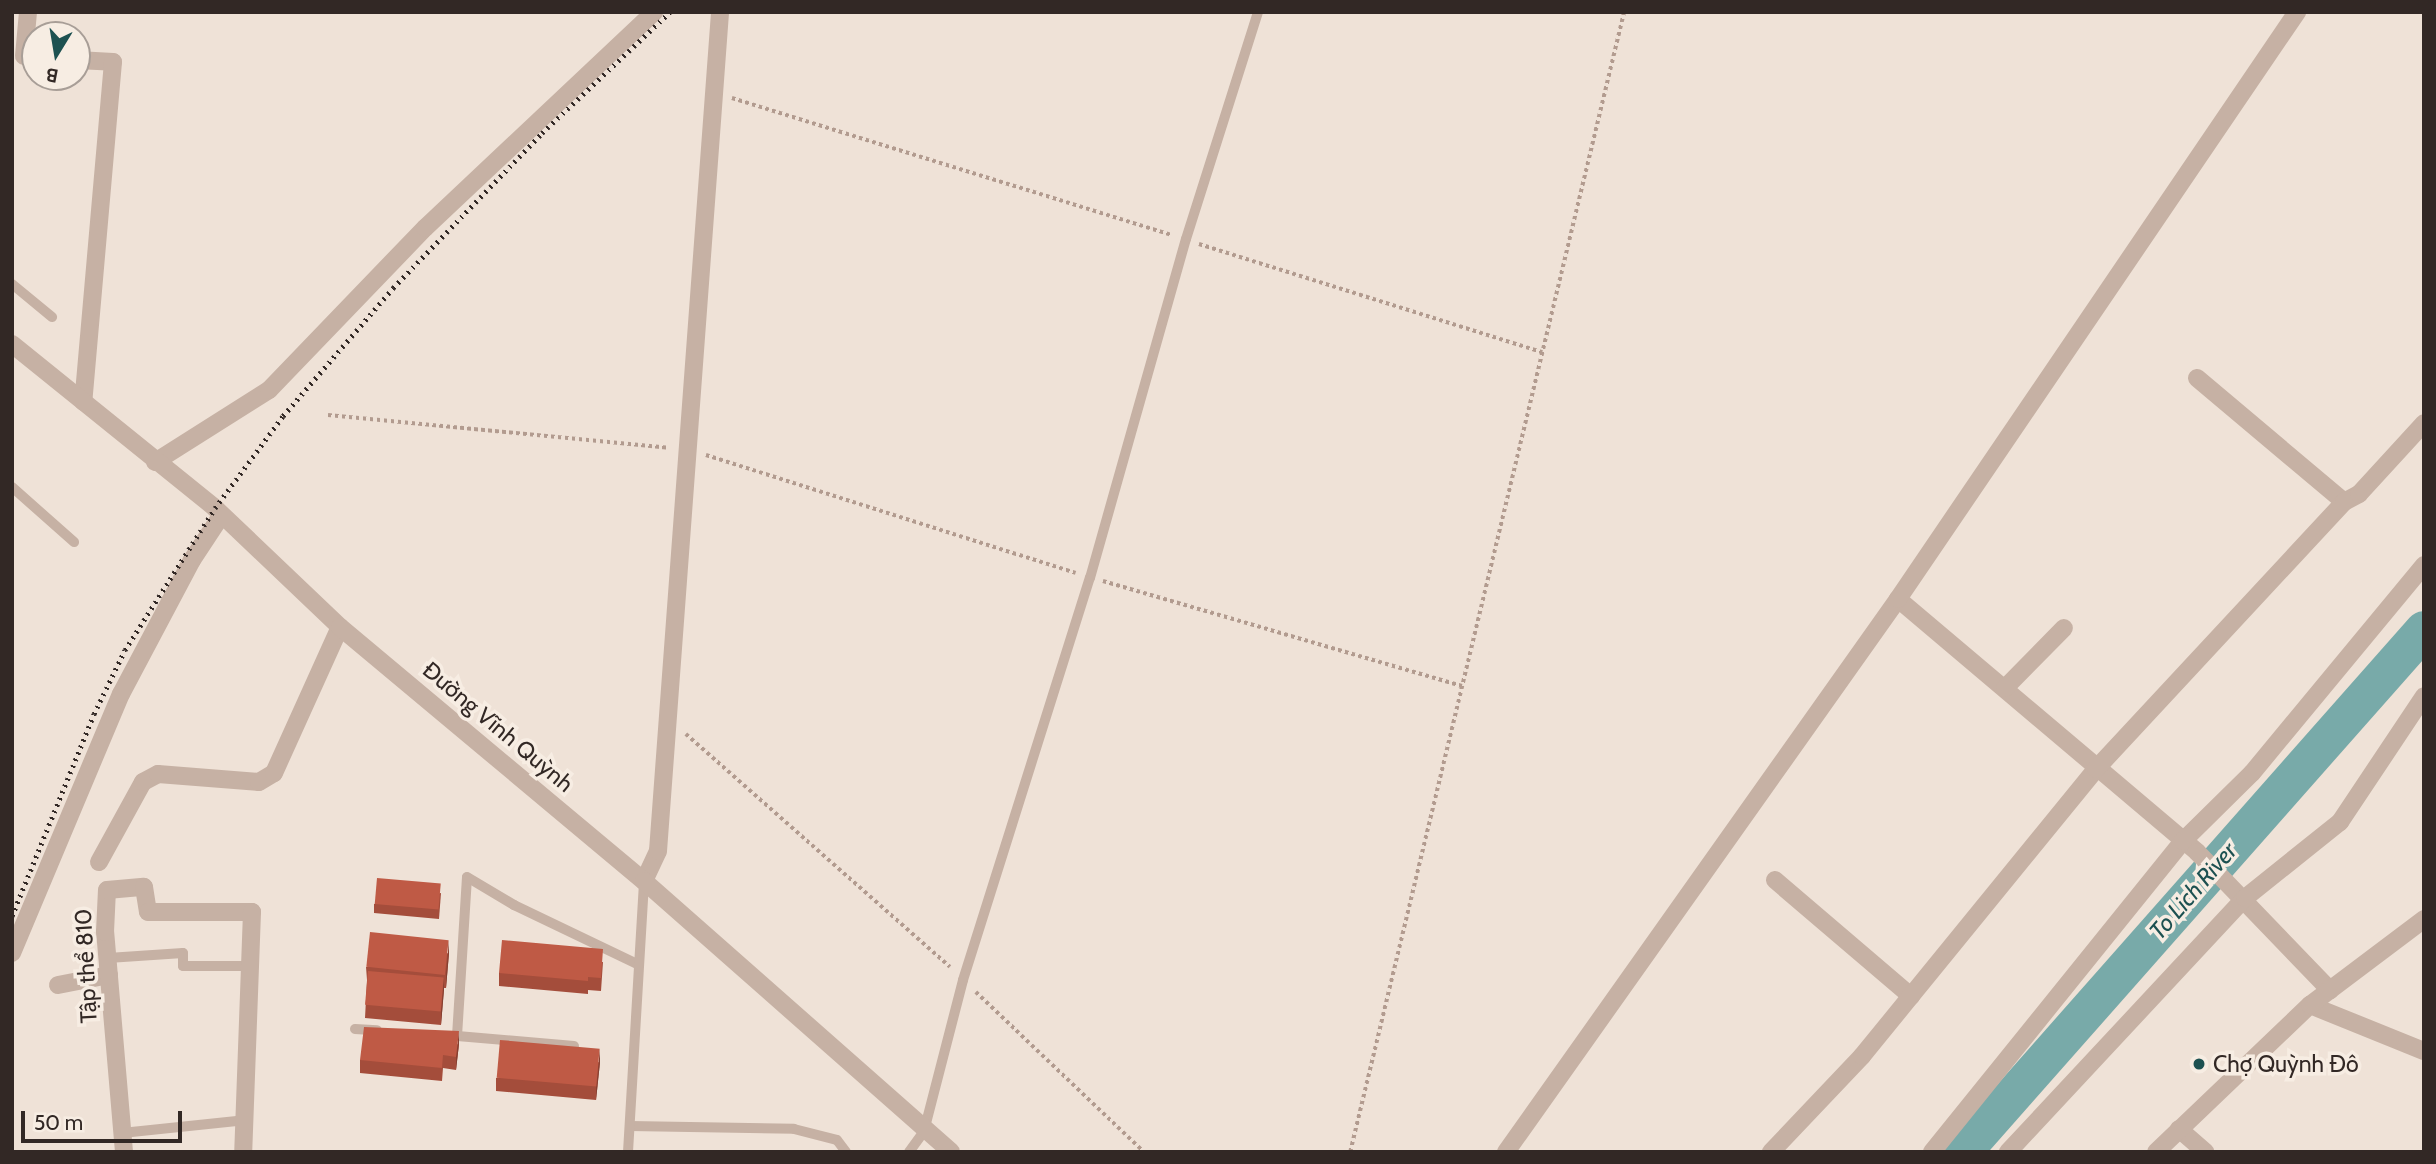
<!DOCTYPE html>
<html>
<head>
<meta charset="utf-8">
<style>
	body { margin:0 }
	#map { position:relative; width:2436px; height:1164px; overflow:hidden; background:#efe2d7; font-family:Cabin,sans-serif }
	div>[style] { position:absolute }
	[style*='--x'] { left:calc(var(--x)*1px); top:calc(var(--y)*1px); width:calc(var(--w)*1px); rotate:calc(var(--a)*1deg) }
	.river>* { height:38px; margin:-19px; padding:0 19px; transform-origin:19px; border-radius:19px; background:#78aaa9 }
	.path>* { height:3.5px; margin-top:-1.75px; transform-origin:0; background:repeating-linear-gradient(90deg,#b29b8f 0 3.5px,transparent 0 7px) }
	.service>* { height:10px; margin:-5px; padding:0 5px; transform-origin:5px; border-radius:5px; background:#c6b1a4 }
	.minor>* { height:18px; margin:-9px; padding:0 9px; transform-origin:9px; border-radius:9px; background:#c6b1a4 }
	.tertiary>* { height:18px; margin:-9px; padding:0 9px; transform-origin:9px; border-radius:9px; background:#c6b1a4 }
	.rail>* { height:5px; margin-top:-2.5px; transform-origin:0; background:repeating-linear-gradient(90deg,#322825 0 2px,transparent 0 7px) }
	.wall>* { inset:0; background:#a44d3b }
	.shaded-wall>* { inset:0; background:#863f30 }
	.building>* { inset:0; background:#bf5a45; transform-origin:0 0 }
	.dots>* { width:19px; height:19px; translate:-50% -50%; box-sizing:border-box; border:4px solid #f7ede3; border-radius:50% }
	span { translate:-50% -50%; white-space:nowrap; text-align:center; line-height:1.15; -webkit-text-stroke:7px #f7ede3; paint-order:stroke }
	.street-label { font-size:23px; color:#322825 }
	.poi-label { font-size:23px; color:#322825 }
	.left { translate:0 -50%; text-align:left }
	.water-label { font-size:24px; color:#1d5151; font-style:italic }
	.frame { position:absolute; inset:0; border:14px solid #322825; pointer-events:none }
	.north { position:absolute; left:21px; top:21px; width:70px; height:70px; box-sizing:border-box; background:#f7ede3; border:2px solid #a89e97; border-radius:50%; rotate:191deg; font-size:19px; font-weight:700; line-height:28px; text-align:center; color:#322825 }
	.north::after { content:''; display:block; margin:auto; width:24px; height:32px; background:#1d5151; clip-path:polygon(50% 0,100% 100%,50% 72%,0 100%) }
	.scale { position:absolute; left:21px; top:1111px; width:161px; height:32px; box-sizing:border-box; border:4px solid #322825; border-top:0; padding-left:9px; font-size:21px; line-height:24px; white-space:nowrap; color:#322825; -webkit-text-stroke:5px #f7ede3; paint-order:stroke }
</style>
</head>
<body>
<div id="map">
	<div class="river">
		<div style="--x:1963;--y:1152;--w:696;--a:-48.55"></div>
	</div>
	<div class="path">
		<div style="--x:732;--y:98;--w:461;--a:17.3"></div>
		<div style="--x:1199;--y:244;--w:360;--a:17.5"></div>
		<div style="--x:328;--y:415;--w:342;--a:5.5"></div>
		<div style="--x:706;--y:455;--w:388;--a:17.7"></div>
		<div style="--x:1103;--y:581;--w:374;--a:16.3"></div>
		<div style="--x:686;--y:734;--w:352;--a:41.4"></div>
		<div style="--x:976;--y:992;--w:232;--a:43.6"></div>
		<div style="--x:1350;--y:1152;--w:1172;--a:-76.49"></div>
	</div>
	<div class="service">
		<div style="--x:12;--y:284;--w:52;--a:39.5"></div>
		<div style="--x:12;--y:487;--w:83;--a:41.6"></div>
		<div style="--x:108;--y:958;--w:75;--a:-3.8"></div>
		<div style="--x:183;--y:953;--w:13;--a:90"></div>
		<div style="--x:183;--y:966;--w:68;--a:0"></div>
		<div style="--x:355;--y:1029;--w:22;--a:3"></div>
		<div style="--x:574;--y:1046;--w:117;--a:-175.1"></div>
		<div style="--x:457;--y:1036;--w:159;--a:-86.4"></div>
		<div style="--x:467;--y:877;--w:55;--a:30.8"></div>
		<div style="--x:514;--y:905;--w:136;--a:25.6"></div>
		<div style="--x:630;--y:1126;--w:164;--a:1"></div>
		<div style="--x:794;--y:1129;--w:44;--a:14.3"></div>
		<div style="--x:837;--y:1140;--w:15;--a:53"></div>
		<div style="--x:122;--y:1133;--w:125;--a:-6"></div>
		<div style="--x:628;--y:1152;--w:271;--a:-86.6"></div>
		<div style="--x:909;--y:1152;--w:26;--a:-54"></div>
		<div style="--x:924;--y:1131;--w:156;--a:-75.5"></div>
		<div style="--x:963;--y:980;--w:422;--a:-72.5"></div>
		<div style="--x:1090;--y:578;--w:352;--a:-74.2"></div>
		<div style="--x:1186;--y:239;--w:238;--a:-72.4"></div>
	</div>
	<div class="minor">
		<div style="--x:24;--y:56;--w:44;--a:-84.8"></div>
		<div style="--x:77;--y:60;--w:36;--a:3"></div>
		<div style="--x:113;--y:62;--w:341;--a:95"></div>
		<div style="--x:2197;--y:378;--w:192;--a:40.1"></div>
		<div style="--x:155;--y:462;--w:135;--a:-32.3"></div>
		<div style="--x:269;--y:390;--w:225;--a:-46.1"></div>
		<div style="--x:425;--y:228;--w:315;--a:-43.3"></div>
		<div style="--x:1898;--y:599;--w:392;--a:40.2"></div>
		<div style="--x:2197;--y:852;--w:192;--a:46.1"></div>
		<div style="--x:2005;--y:688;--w:84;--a:-45.5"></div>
		<div style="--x:99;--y:862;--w:91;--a:-61.2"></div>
		<div style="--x:143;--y:782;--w:17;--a:-28"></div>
		<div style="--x:158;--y:774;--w:101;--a:4.5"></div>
		<div style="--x:259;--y:782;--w:17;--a:-31"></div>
		<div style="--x:274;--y:773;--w:160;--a:-65.7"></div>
		<div style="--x:1775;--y:880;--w:179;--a:40.5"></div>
		<div style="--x:644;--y:881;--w:33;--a:-65"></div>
		<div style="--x:658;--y:851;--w:841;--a:-85.77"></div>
		<div style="--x:12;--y:953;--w:281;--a:-67.2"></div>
		<div style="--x:121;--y:694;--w:152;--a:-62.1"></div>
		<div style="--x:192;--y:560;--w:53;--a:-56.6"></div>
		<div style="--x:58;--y:985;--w:52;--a:-11.1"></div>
		<div style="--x:2310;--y:1005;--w:123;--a:22"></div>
		<div style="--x:2179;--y:1129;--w:35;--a:41"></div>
		<div style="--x:124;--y:1152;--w:221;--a:-94.9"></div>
		<div style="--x:105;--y:932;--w:42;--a:-87.3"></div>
		<div style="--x:107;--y:890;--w:37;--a:-5"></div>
		<div style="--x:144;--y:887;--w:25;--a:81"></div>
		<div style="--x:148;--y:912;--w:104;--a:0"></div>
		<div style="--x:252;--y:912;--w:240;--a:92.1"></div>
		<div style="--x:1506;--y:1152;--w:678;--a:-54.67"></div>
		<div style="--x:1898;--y:599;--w:710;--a:-55.79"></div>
		<div style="--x:1771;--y:1152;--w:132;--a:-46.5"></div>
		<div style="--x:1862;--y:1056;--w:370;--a:-50.8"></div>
		<div style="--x:2096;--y:769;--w:364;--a:-47.1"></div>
		<div style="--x:2344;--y:502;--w:17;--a:-28"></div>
		<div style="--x:2359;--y:494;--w:96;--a:-47.5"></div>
		<div style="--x:1932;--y:1152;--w:400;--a:-51.1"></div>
		<div style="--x:2183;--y:841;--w:97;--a:-44.6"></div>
		<div style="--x:2252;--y:773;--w:270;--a:-50.4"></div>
		<div style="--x:2008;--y:1152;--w:347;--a:-47"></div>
		<div style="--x:2245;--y:898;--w:122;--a:-38.7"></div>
		<div style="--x:2340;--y:822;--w:151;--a:-56.3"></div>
	</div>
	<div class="tertiary">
		<div style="--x:12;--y:344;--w:261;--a:38.9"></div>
		<div style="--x:215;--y:508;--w:173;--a:43.6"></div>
		<div style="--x:340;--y:627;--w:396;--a:39.9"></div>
		<div style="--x:644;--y:881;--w:409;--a:41.4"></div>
		<div style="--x:2156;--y:1152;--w:213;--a:-43.7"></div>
		<div style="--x:2310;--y:1005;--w:143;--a:-37"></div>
	</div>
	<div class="rail">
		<div style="--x:12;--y:916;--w:218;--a:-67.9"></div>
		<div style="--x:94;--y:714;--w:71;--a:-64.2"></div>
		<div style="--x:125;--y:650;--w:168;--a:-57.6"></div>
		<div style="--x:215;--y:508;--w:114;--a:-53.5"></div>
		<div style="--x:283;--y:416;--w:169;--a:-49.3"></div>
		<div style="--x:393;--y:288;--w:215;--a:-46.1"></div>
		<div style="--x:542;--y:133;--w:176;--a:-43.4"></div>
	</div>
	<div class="wall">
		<div style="clip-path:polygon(441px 893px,439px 919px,374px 913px,374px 904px)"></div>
		<div style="clip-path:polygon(449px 953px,446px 988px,444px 988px,441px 1025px,365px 1018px,367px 980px,366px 967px)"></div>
		<div style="clip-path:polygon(603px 962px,601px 991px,588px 990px,588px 994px,499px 986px,499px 973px)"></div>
		<div style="clip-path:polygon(459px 1044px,456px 1070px,443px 1068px,442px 1081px,360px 1073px,360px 1060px)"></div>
		<div style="clip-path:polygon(600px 1062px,596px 1100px,496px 1091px,496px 1078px)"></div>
	</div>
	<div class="shaded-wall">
		<div style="clip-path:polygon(449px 940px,449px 953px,446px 988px,446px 975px)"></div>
		<div style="clip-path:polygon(444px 977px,444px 990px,441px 1025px,441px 1012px)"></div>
		<div style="clip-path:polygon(459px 1031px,459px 1044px,456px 1070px,456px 1057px)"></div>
		<div style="clip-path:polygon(600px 1049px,600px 1062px,596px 1100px,596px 1087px)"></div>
	</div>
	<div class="building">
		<div style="left:377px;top:878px;width:64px;height:26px;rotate:5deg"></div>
		<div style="left:370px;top:932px;width:79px;height:35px;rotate:6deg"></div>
		<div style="clip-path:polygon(502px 940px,603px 949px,601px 978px,588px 977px,588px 981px,499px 973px)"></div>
		<div style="left:368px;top:971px;width:76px;height:34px;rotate:5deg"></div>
		<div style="clip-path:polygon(364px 1027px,459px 1031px,456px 1057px,443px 1055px,442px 1068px,360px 1060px)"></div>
		<div style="left:500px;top:1040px;width:100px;height:38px;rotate:5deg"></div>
	</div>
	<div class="dots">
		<div style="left:2199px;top:1064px;background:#1d5151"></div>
	</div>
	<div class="street-label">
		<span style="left:498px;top:727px;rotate:40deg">Đường Vĩnh Quỳnh</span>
		<span style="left:86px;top:966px;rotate:-93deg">Tập thể 810</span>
	</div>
	<div class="poi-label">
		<span class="left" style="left:2213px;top:1064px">Chợ Quỳnh Đô</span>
	</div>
	<div class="water-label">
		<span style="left:2193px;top:891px;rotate:-49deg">To Lich River</span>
	</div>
	<div class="frame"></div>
	<div class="north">B</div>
	<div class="scale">50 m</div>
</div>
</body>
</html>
